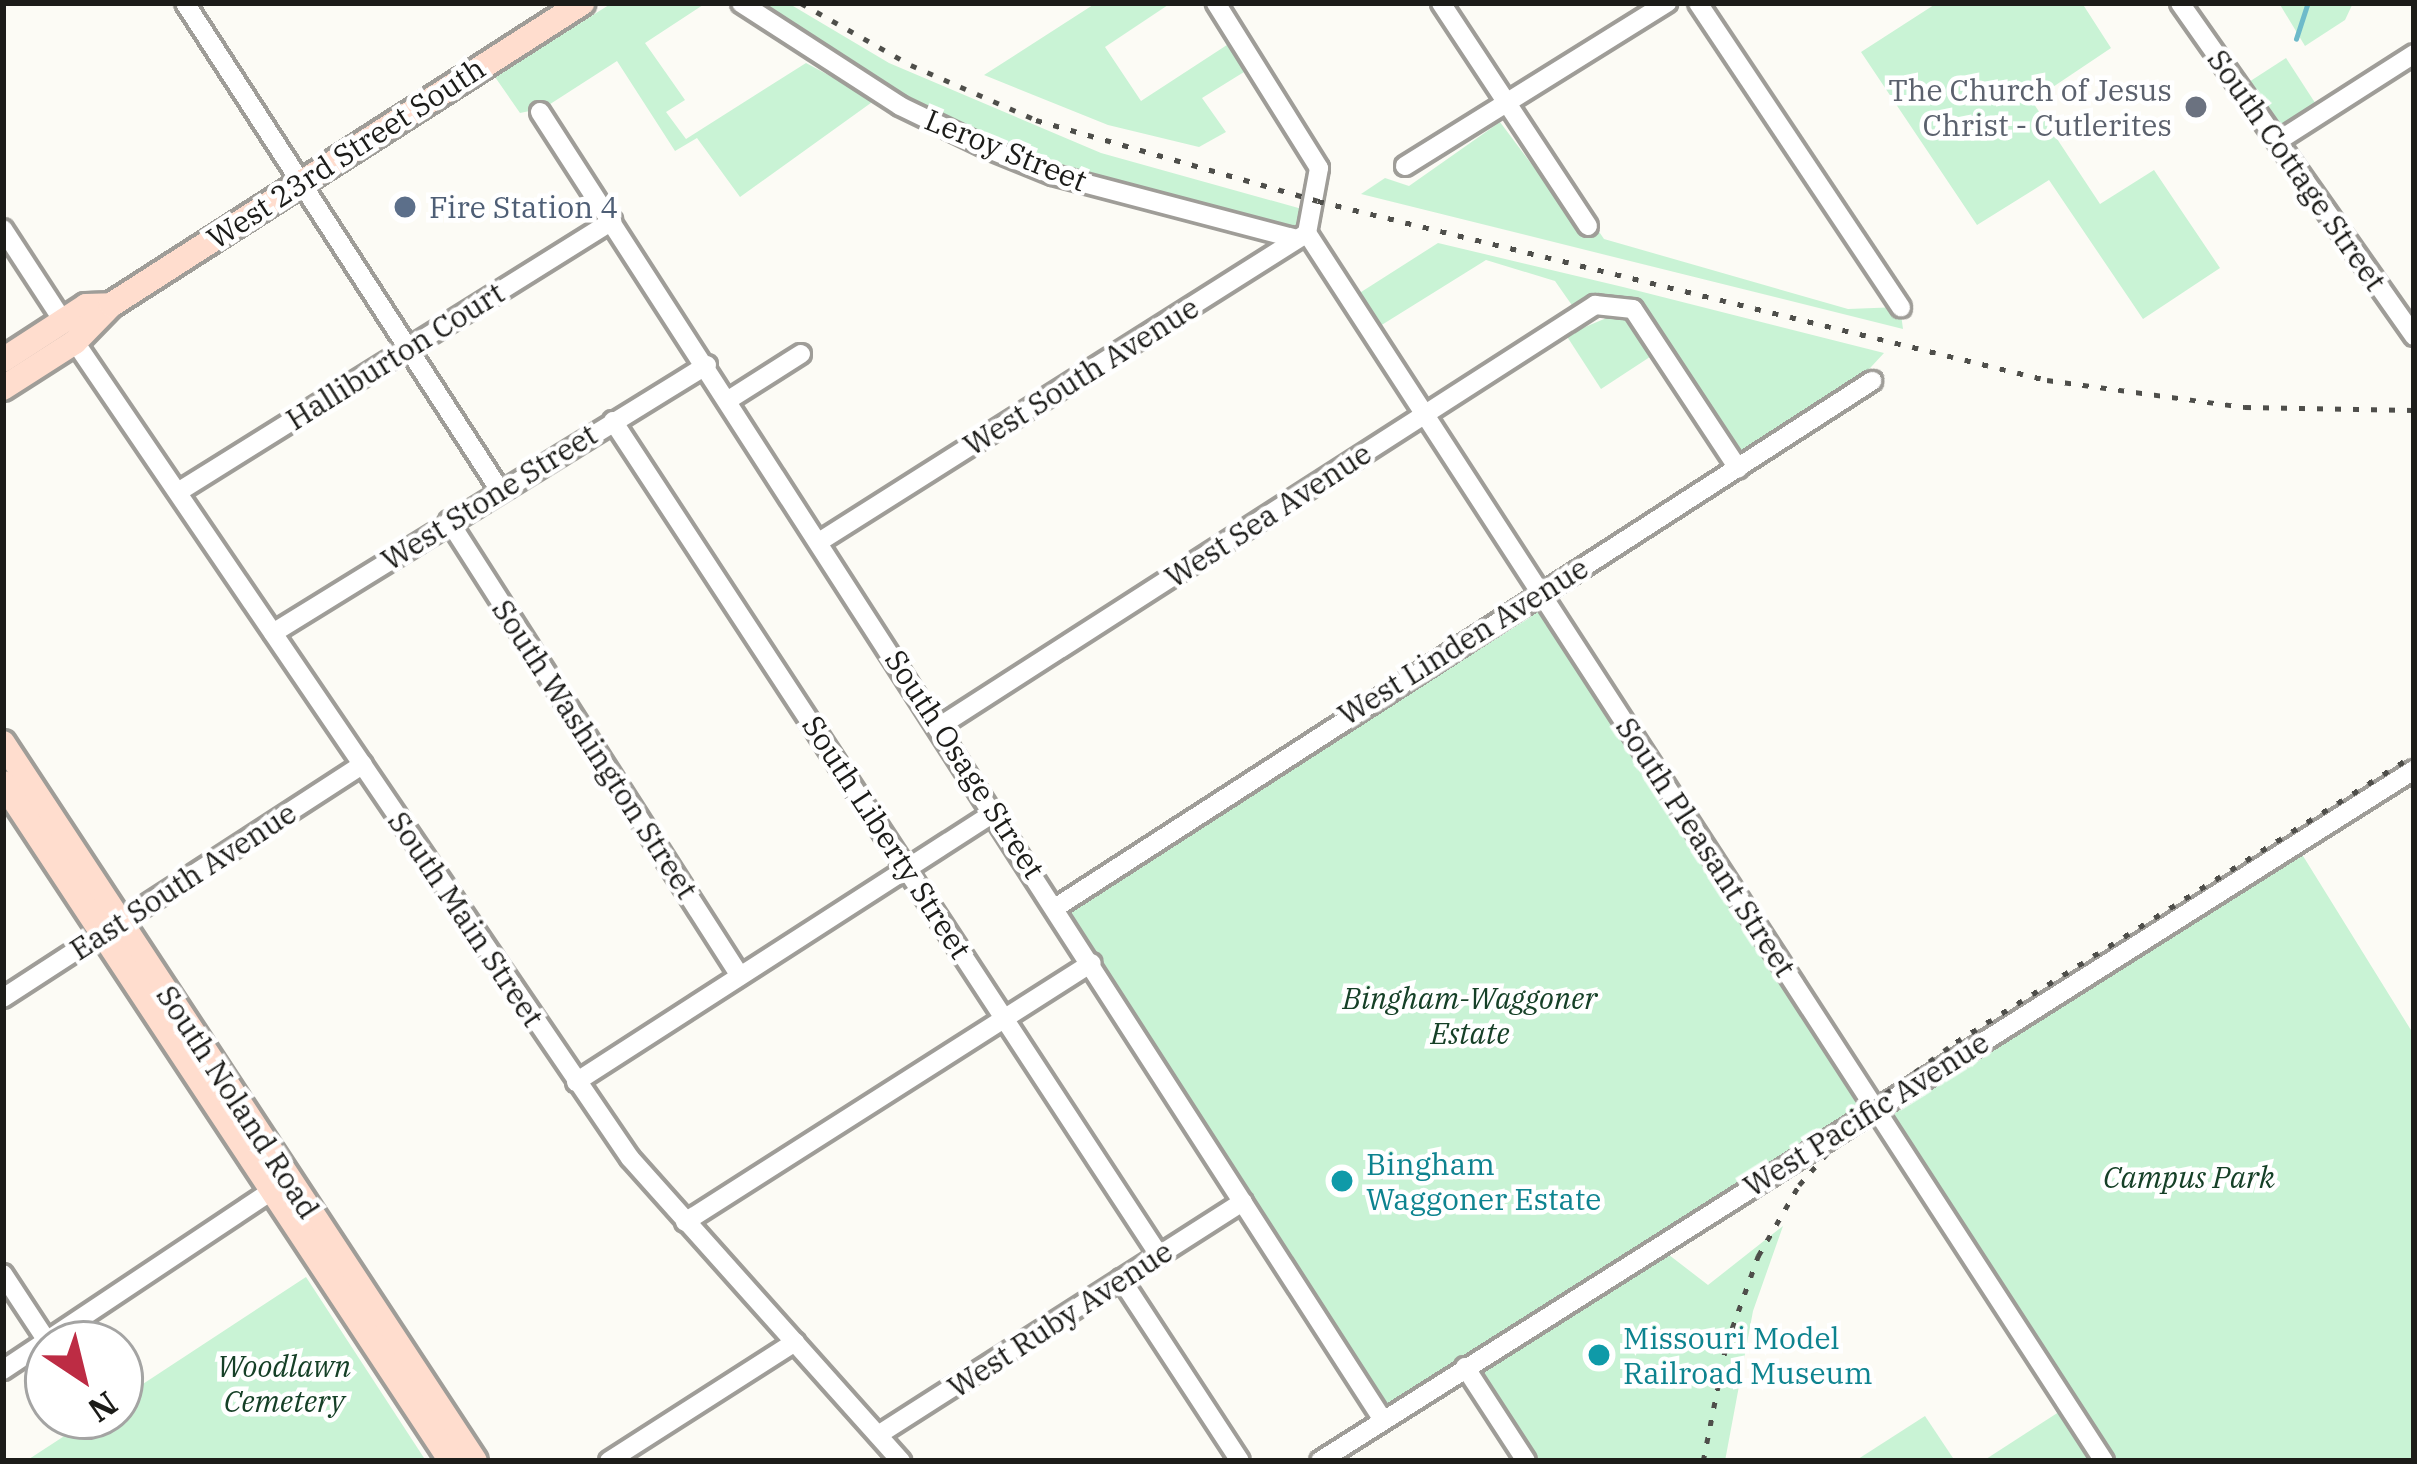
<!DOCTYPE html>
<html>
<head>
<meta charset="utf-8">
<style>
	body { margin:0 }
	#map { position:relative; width:2417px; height:1464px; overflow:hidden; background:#fcfbf5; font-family:"IBM Plex Serif",serif }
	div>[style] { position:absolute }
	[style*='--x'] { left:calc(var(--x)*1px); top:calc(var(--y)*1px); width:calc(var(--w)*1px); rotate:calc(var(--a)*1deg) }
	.green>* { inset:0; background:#c9f3d5; transform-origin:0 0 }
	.stream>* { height:4.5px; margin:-2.25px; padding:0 2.25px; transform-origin:2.25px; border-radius:2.25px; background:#6ebaca }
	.roads { filter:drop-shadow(3px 0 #9f9d98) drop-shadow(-3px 0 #9f9d98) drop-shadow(0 3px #9f9d98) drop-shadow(0 -3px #9f9d98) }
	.minor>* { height:18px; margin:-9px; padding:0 9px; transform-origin:9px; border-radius:9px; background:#fff }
	.major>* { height:24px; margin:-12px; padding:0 12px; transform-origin:12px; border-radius:12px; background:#ffddce }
	.rail>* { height:4.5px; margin-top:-2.25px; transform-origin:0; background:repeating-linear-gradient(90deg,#4e4e4a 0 6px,transparent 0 18px) }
	.dots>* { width:33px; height:33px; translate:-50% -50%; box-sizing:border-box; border:6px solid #fff; border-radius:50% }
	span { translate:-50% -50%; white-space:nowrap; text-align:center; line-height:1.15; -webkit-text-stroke:9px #fff; paint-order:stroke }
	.worship-label { font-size:30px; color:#5b616d }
	.right { translate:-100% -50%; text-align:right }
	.street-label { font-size:30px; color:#1c1c19 }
	.service-label { font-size:30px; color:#4e5e75 }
	.left { translate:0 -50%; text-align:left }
	.park-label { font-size:30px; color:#164027; font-style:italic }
	.culture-label { font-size:30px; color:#0d838f }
	.frame { position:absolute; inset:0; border:6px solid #1c1c19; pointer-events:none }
	.north { position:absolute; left:24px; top:1320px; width:120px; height:120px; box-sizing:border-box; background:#fff; border:3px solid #a4a4a3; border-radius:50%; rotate:145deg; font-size:33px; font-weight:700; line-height:48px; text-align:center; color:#1c1c19 }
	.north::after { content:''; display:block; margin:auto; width:42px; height:54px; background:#bd2c44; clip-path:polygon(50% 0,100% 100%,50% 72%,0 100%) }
</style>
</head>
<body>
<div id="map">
	<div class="green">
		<div style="clip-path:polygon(612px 3px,706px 3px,645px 43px,685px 100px,666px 112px,686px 139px,806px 63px,875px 100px,740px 197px,697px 138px,675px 151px,617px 61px,544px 108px,520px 113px,495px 77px)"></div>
		<div style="clip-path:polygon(753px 3px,788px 3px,889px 63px,1101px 153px,1302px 209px,1297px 225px,1289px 232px,1003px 148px,840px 61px)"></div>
		<div style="clip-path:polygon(1096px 3px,1171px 3px,1105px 47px,1141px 101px,1230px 43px,1244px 72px,1202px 98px,1226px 132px,1199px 147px,1108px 125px,984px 75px)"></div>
		<div style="clip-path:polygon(1937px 3px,2082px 3px,2111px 48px,2032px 101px,2100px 204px,2154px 170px,2220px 268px,2143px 319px,2049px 180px,1977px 225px,1861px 52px)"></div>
		<div style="clip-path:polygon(2279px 3px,2353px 3px,2345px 20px,2305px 46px)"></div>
		<div style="left:2286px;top:58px;width:56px;height:53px;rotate:57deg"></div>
		<div style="clip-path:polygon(1500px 122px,1569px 214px,1593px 223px,1604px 239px,1848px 309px,1900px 307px,1903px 329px,1361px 194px,1385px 178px,1409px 186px)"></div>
		<div style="clip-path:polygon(1438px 243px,1623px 287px,1884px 353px,1859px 380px,1738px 459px,1639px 304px,1576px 311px,1555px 281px,1486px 260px,1380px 326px,1358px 294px)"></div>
		<div style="clip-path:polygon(1616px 314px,1632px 319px,1659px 351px,1601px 389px,1566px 335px)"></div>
		<div style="clip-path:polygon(1542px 591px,1875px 1111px,2295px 843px,2414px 1035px,2414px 1461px,2104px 1461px,1875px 1112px,1660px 1248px,1708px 1285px,1783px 1226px,1753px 1311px,1725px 1461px,1526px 1461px,1466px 1369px,1383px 1420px,1058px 906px)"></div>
		<div style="clip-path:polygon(306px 1277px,426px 1461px,26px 1461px,95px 1416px,120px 1416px,120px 1399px)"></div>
		<div style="clip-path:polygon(2062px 1410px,2095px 1461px,1983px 1461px)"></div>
		<div style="clip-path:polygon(1925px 1416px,1955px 1461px,1855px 1461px)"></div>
	</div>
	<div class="stream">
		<div style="--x:2296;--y:39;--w:38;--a:-72"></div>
	</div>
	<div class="roads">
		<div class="minor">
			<div style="--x:185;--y:3;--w:579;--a:57.13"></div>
			<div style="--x:741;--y:3;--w:189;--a:32.9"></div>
			<div style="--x:900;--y:106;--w:101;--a:25.8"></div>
			<div style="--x:991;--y:150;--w:67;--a:22"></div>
			<div style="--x:1053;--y:175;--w:252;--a:14.7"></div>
			<div style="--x:1441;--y:3;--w:267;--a:56.6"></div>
			<div style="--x:1698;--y:3;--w:366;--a:56.3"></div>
			<div style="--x:2180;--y:3;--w:407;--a:54.9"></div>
			<div style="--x:540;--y:112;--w:1556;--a:57.2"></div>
			<div style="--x:2278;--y:141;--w:161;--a:-32.6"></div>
			<div style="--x:1405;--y:166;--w:309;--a:-31.9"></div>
			<div style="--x:3;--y:229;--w:110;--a:56.9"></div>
			<div style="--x:1307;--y:233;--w:1464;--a:57.02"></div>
			<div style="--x:75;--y:342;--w:987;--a:55.78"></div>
			<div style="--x:630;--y:1158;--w:407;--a:48.2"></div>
			<div style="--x:730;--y:399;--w:84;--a:-32.4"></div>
			<div style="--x:613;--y:421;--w:997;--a:56.79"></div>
			<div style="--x:178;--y:492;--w:512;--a:-31.98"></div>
			<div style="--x:449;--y:521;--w:540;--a:57.4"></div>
			<div style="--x:822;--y:540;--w:574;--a:-32.33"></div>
			<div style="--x:1307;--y:233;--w:66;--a:-79.5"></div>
			<div style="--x:1319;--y:168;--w:195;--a:-122"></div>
			<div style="--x:273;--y:633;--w:510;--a:-31.7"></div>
			<div style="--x:940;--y:726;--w:779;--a:-32.73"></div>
			<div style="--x:1595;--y:305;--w:38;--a:6"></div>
			<div style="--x:1633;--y:309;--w:191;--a:56.6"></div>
			<div style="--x:1058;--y:906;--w:969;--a:-32.82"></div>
			<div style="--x:3;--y:998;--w:429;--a:-33"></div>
			<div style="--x:576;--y:1082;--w:498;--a:-32.8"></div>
			<div style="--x:685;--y:1222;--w:482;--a:-32.5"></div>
			<div style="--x:3;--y:1274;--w:80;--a:56.7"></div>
			<div style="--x:1121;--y:1279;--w:217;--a:56.8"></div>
			<div style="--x:1465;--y:1367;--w:112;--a:57"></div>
			<div style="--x:3;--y:1370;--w:333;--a:-33.7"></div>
			<div style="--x:878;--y:1435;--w:433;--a:-32.6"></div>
			<div style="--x:609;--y:1461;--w:221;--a:-32.6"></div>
			<div style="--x:1320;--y:1461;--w:1294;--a:-32.28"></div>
		</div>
		<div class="major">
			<div style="--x:3;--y:360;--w:99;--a:-33"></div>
			<div style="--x:86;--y:306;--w:25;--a:-2"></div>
			<div style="--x:3;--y:388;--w:85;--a:-32.6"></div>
			<div style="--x:75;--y:342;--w:52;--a:-45.8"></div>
			<div style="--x:111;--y:305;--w:560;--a:-32.67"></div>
			<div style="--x:3;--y:743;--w:859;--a:56.68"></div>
			<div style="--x:3;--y:783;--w:813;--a:56.54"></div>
		</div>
	</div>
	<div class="rail">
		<div style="--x:801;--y:3;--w:126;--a:29.4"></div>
		<div style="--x:911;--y:65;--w:137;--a:23.7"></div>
		<div style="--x:1036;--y:120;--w:293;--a:16"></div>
		<div style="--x:1318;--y:201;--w:751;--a:13.8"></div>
		<div style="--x:2047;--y:380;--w:200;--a:7.8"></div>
		<div style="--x:2245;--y:407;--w:169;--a:1"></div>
		<div style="--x:1703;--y:1461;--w:118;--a:-78.8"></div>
		<div style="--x:1726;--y:1345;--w:95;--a:-70.2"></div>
		<div style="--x:1758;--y:1256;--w:82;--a:-60"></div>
		<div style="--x:1799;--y:1185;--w:108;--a:-48.4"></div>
		<div style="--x:1871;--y:1104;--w:105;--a:-36.1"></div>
		<div style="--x:1956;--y:1042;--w:540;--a:-32.07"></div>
	</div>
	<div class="dots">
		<div style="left:2196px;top:107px;background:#6b7280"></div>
		<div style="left:405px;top:207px;background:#5c6f8a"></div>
		<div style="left:1342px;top:1181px;background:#0f9aa8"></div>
		<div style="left:1599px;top:1355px;background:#0f9aa8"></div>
	</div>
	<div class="worship-label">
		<span class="right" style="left:2172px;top:107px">The Church of Jesus<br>Christ - Cutlerites</span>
	</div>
	<div class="street-label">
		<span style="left:1006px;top:150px;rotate:22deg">Leroy Street</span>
		<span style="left:346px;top:153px;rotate:-33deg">West 23rd Street South</span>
		<span style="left:2297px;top:170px;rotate:55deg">South Cottage Street</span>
		<span style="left:395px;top:356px;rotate:-32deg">Halliburton Court</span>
		<span style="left:1081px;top:376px;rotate:-32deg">West South Avenue</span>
		<span style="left:489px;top:497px;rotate:-32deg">West Stone Street</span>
		<span style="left:1268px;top:515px;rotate:-33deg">West Sea Avenue</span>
		<span style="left:1463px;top:641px;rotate:-32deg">West Linden Avenue</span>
		<span style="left:595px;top:749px;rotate:57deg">South Washington Street</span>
		<span style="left:965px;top:764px;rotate:57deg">South Osage Street</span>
		<span style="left:887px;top:837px;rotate:57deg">South Liberty Street</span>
		<span style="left:1706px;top:847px;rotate:57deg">South Pleasant Street</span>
		<span style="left:183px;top:881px;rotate:-33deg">East South Avenue</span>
		<span style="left:466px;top:919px;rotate:56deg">South Main Street</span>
		<span style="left:238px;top:1102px;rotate:57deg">South Noland Road</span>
		<span style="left:1866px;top:1114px;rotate:-32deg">West Pacific Avenue</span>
		<span style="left:1060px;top:1319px;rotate:-33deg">West Ruby Avenue</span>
	</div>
	<div class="service-label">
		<span class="left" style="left:429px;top:207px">Fire Station 4</span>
	</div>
	<div class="park-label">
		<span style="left:1470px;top:1015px">Bingham-Waggoner<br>Estate</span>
		<span style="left:2189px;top:1177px">Campus Park</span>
		<span style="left:284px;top:1383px">Woodlawn<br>Cemetery</span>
	</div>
	<div class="culture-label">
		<span class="left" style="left:1366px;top:1181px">Bingham<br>Waggoner Estate</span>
		<span class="left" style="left:1623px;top:1355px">Missouri Model<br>Railroad Museum</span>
	</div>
	<div class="frame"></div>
	<div class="north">N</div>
</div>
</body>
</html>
